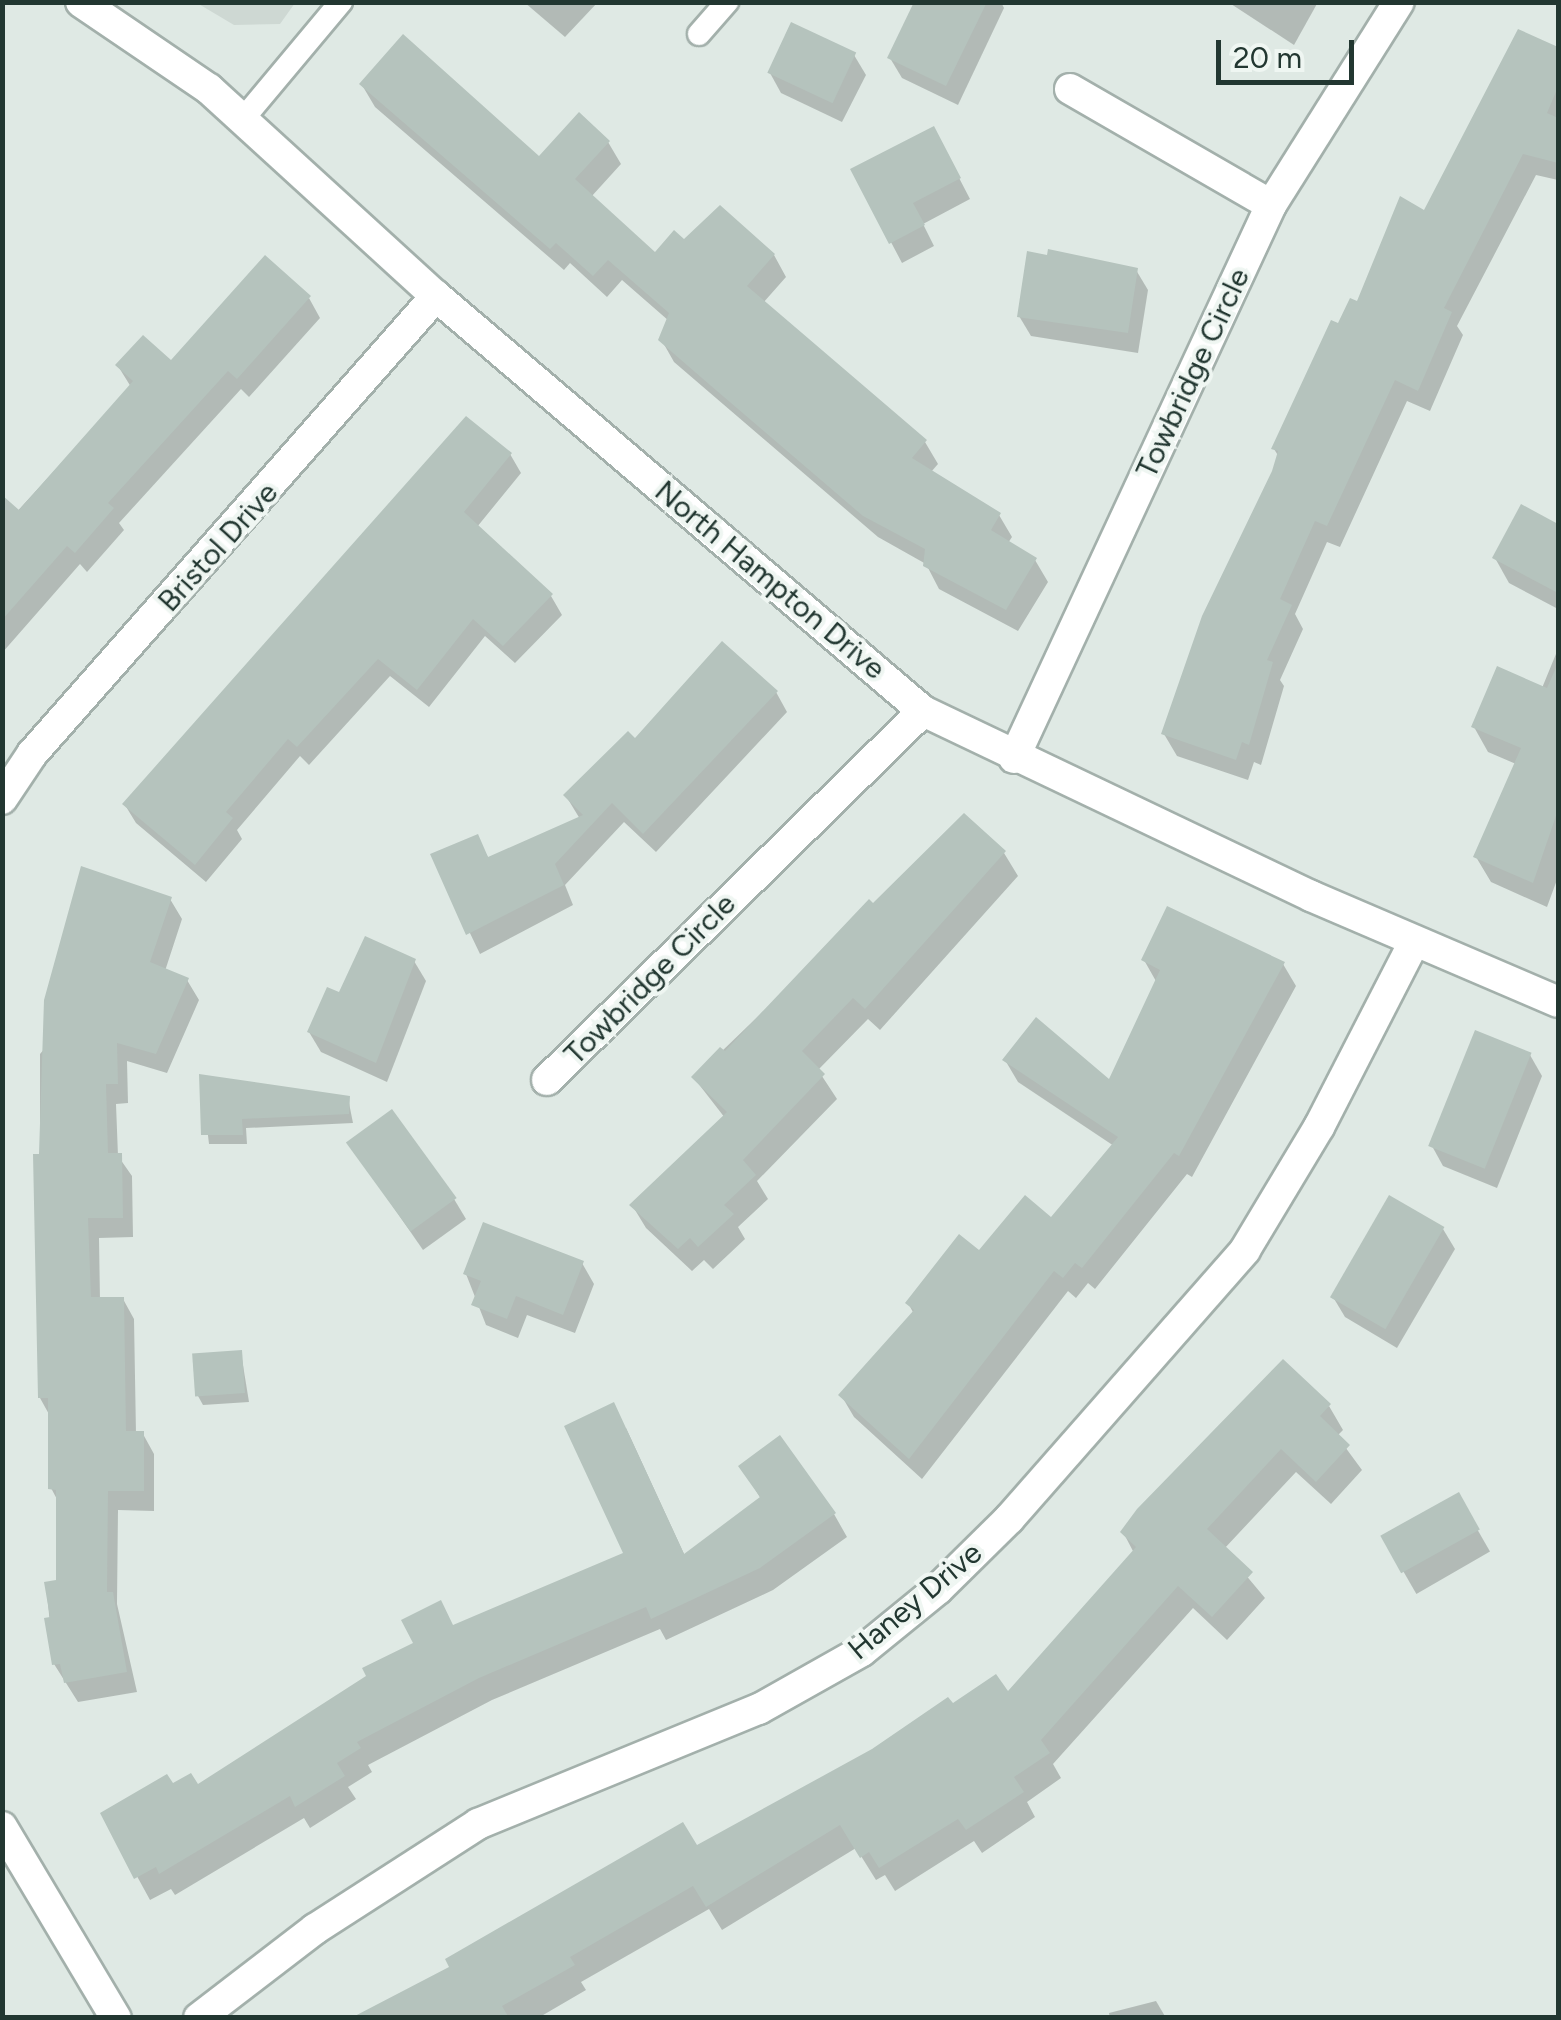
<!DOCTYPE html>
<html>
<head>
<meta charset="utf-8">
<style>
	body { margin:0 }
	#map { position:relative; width:1561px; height:2020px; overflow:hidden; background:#dfe9e4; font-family:Figtree,sans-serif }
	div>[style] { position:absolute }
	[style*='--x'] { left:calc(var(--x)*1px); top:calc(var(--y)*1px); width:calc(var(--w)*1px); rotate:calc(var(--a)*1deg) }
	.built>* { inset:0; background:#ced8d3 }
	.shadow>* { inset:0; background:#0003; transform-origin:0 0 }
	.building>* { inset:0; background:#b5c3bd; transform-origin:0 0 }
	.roads { filter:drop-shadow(2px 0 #a3b0ab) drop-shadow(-2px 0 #a3b0ab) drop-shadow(0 2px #a3b0ab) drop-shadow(0 -2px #a3b0ab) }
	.lane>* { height:22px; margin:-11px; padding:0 11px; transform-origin:11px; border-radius:11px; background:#fff }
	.street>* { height:30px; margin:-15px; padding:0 15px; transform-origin:15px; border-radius:15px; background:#fff }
	.secondary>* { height:30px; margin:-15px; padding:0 15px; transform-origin:15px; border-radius:15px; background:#fff }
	span { translate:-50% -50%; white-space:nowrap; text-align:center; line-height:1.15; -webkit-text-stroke:8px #eff6f2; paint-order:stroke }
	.street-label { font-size:30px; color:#223731 }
	.frame { position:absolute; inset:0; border:5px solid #223731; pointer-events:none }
	.scale { position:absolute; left:1216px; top:40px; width:138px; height:45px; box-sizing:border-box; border:5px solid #223731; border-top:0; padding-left:12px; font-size:30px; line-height:35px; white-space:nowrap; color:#223731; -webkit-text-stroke:8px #eff6f2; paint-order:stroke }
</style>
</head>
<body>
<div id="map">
	<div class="built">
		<div style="clip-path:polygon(197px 3px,295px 2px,295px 3px,280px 24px,234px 25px)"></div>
	</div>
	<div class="shadow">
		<div style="clip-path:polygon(524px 2px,598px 2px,565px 37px)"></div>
		<div style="clip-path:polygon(917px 2px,1001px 2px,1004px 8px,958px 105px,902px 78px,890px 58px)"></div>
		<div style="clip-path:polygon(1228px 2px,1318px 2px,1294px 45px)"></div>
		<div style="clip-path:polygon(1520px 32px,1558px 50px,1558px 180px,1536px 175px,1457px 326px,1463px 335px,1430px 411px,1407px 401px,1340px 547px,1327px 542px,1295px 614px,1303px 629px,1280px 680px,1284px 686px,1261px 765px,1254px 762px,1248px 780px,1177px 756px,1164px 734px,1279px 457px,1274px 449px,1340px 327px,1425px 214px)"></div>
		<div style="clip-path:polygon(854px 55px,866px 75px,842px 122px,781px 93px,770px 73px)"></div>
		<div style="clip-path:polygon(362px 85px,539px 160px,608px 142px,621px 164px,591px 197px,655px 255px,684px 242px,774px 255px,786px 277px,763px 303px,925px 442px,938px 464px,931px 472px,999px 515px,1012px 537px,1008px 543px,1035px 560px,1048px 582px,1018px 631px,939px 589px,926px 564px,878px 537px,674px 362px,661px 339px,669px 321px,622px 280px,607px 297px,570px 263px,564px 270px,375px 107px)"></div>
		<div style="clip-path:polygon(944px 149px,970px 199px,923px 224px,934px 246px,902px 263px,853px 170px)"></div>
		<div style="clip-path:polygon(1136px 270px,1148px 290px,1138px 353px,1031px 336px,1019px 316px)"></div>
		<div style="clip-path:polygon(309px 298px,320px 318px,249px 397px,241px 389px,119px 523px,124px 530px,87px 572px,80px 564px,2px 653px,2px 528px,131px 387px,118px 366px,171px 364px)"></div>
		<div style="clip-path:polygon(510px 454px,521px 473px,477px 527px,551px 596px,562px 615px,515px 663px,485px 636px,429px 707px,390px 676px,309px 765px,300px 756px,237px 830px,242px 839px,206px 882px,136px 823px,125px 805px)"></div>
		<div style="clip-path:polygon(1522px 508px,1558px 527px,1558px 609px,1509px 583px,1495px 558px)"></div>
		<div style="clip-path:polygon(1558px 649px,1558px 877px,1547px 907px,1491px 882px,1476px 857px,1516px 764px,1488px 752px,1474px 727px,1542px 688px)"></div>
		<div style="clip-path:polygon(776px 692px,787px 712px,656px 852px,624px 822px,565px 885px,573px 905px,480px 954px,433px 856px,477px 837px,489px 859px,580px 819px,566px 796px,635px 741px)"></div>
		<div style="clip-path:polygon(965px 817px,1004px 853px,1018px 876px,880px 1030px,868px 1019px,818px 1070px,837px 1099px,757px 1181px,768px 1199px,738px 1227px,745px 1239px,713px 1269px,704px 1260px,692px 1271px,646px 1228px,632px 1205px,725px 1118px,694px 1078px)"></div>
		<div style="clip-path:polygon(170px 899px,182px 919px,165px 971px,187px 980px,199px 1000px,167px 1073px,127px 1061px,128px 1103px,116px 1104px,118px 1156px,132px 1176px,133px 1237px,99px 1238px,100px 1300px,123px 1299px,134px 1319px,136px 1434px,143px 1434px,154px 1454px,154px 1511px,118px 1510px,117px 1604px,137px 1692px,78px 1702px,54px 1664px,46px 1584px,58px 1582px,59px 1503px,51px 1488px,50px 1416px,40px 1398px,40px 1054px)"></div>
		<div style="clip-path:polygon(1144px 960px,1283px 964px,1296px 986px,1192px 1177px,1187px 1174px,1095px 1289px,1088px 1283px,1076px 1298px,1068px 1291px,922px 1479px,854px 1417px,841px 1395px,914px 1314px,908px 1303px,979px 1253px,1052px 1221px,1114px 1146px,1018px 1082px,1005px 1060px,1110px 1083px,1157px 983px)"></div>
		<div style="clip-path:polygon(414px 961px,426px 981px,387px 1082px,321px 1052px,309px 1032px,340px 995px)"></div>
		<div style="clip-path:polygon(1530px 1055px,1542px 1076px,1497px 1188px,1443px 1166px,1432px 1146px)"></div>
		<div style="clip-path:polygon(201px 1077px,348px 1098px,353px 1123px,246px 1128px,247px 1144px,209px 1144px)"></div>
		<div style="clip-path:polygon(349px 1143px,454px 1199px,466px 1219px,423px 1250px)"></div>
		<div style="clip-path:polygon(1443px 1229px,1455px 1249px,1397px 1348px,1345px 1317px,1333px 1297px)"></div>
		<div style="clip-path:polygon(582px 1263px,594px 1284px,575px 1333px,527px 1315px,518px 1338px,486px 1325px,466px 1274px)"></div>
		<div style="clip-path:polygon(241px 1353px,249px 1402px,203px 1405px,198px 1396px)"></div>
		<div style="clip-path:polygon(1329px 1406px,1343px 1430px,1337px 1436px,1362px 1470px,1331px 1504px,1296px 1472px,1224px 1549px,1265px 1598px,1227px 1640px,1193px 1608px,1053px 1764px,1061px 1778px,1027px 1802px,1035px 1817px,982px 1853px,974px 1841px,895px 1891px,885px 1875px,876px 1880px,856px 1848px,722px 1930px,709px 1909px,581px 1982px,586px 1990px,538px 2018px,381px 2018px,952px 1707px,1007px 1695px,1134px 1553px,1123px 1532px)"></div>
		<div style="clip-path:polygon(626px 1428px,685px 1556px,761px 1499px,741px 1466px,834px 1514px,847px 1537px,773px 1590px,666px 1640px,660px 1629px,492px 1700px,368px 1765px,372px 1772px,348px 1787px,356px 1799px,310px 1828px,304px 1818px,175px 1895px,171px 1889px,150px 1900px,103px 1814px,172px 1787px,197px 1787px,454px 1628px,626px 1555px)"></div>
		<div style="left:1458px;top:1496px;width:64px;height:85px;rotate:60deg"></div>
		<div style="clip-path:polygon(1156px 2001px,1166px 2018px,1110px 2018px,1109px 2013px)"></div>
	</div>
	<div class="building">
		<div style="clip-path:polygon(914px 2px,987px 2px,946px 86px,887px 58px)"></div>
		<div style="left:791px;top:22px;width:72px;height:56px;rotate:25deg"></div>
		<div style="clip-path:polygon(1518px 29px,1558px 47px,1558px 87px,1547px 113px,1558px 118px,1558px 163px,1523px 154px,1444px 308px,1452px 312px,1418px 391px,1395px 380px,1327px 526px,1315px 521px,1280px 599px,1292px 605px,1267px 660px,1273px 662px,1249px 745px,1242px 742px,1236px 760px,1161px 734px,1202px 616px,1272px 471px,1278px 451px,1271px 449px,1331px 320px,1338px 323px,1350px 298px,1357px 301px,1400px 196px,1424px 210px)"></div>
		<div style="clip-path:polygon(403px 34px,539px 156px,579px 112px,610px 141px,575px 179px,655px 252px,674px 230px,684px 239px,720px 205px,775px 254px,747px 286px,927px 440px,912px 458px,1001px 513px,991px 530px,1037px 558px,1006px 610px,923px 566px,925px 549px,863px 516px,710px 385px,658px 340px,669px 313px,608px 260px,593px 276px,556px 243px,550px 249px,359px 84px)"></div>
		<div style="clip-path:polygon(934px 126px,961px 178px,913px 203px,925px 225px,889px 244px,850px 169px)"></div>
		<div style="clip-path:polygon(1048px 249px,1138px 268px,1128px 333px,1017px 317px,1027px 251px,1047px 255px)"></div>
		<div style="clip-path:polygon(265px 255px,311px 296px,237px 379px,228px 371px,108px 503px,114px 508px,75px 553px,67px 546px,2px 620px,2px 495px,19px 510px,133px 381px,115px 365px,143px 335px,171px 360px)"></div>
		<div style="clip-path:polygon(466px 416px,512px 453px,464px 512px,553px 594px,503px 646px,473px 619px,417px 690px,378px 659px,297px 747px,288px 739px,226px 812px,233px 818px,195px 865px,122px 804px)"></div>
		<div style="clip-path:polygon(1521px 504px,1558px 524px,1558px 593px,1492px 558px)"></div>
		<div style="clip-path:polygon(722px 641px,778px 691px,643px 834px,612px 803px,555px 864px,564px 885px,466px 935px,430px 854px,478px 834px,488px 857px,583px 815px,563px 795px,628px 731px,635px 738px)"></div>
		<div style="clip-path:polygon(1558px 663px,1558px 810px,1533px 883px,1473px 857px,1521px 748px,1471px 727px,1497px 666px,1547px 688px)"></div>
		<div style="clip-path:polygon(964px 813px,1006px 851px,865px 1009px,853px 998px,802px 1051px,825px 1074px,743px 1160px,756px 1175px,724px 1205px,734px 1214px,698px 1247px,690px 1238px,678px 1249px,629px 1205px,727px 1112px,691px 1077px,720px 1047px,725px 1051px,869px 899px,873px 903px)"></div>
		<div style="clip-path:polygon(81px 866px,172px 897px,150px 962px,189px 978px,156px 1054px,117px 1043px,118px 1084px,106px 1084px,108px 1153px,122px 1153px,123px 1218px,88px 1218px,91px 1297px,124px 1297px,126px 1431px,144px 1431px,144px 1491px,108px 1491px,107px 1592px,113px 1592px,127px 1672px,64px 1683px,60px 1664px,52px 1665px,44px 1618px,50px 1617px,44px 1582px,56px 1580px,56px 1490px,48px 1489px,48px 1398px,38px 1398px,33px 1154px,39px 1154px,44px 1000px)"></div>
		<div style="clip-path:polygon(1167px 906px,1285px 962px,1179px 1156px,1174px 1153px,1082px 1268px,1075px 1263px,1063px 1278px,1054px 1271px,909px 1459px,838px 1395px,914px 1310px,905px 1303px,959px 1234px,979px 1250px,1025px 1195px,1051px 1217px,1118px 1137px,1002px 1060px,1036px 1017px,1109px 1079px,1160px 970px,1141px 960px)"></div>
		<div style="clip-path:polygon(365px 936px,416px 959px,376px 1063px,307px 1032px,327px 987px,339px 992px)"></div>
		<div style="left:1475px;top:1030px;width:61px;height:125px;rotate:22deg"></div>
		<div style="clip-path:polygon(199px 1074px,350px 1096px,349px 1114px,242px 1119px,243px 1135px,201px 1135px)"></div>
		<div style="left:392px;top:1109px;width:110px;height:57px;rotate:54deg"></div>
		<div style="left:1389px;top:1195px;width:64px;height:118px;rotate:30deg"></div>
		<div style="clip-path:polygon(483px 1222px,584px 1261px,563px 1315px,516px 1296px,507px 1319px,471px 1305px,481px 1281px,463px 1274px)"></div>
		<div style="left:242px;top:1350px;width:43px;height:50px;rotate:86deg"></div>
		<div style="clip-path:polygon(1283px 1359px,1331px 1404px,1320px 1416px,1350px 1445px,1316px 1482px,1281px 1449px,1207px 1529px,1253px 1572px,1212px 1617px,1178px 1586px,1041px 1740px,1050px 1753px,1014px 1777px,1024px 1792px,966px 1830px,958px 1819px,879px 1868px,869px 1852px,860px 1858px,840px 1825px,706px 1907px,693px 1886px,570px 1957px,575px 1965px,502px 2006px,509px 2018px,351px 2018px,449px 1967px,445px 1959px,683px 1822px,697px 1845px,872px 1749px,948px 1697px,953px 1703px,996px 1674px,1008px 1691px,1136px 1547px,1120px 1532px,1137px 1509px)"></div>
		<div style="clip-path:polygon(614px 1402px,684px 1554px,760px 1497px,738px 1466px,780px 1435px,836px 1513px,760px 1568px,651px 1619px,646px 1607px,479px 1678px,357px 1742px,361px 1748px,337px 1763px,345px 1776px,295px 1807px,290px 1796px,159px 1874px,156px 1867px,134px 1879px,100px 1813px,167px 1774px,173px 1783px,191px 1773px,198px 1784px,366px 1676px,362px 1668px,413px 1643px,401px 1620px,441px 1600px,453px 1625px,623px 1553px,564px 1426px)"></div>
		<div style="left:1459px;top:1492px;width:43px;height:90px;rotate:61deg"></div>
	</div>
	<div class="roads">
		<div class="lane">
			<div style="--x:699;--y:34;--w:43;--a:-48.8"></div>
			<div style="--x:243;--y:119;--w:153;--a:-50.1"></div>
		</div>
		<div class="street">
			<div style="--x:1070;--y:89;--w:232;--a:30"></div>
			<div style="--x:1014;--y:758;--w:610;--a:-65.07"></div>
			<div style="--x:1271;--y:205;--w:240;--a:-57.8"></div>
			<div style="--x:2;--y:799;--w:54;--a:-56.3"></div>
			<div style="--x:32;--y:754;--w:611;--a:-48.58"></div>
			<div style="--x:547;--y:1080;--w:527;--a:-44.46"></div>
			<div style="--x:2;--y:1827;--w:222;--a:59.2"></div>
			<div style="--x:199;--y:2018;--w:146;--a:-37.5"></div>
			<div style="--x:315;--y:1929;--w:194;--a:-32.8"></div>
			<div style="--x:478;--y:1824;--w:304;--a:-22.3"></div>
			<div style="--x:759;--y:1709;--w:118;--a:-29.4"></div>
			<div style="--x:862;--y:1651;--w:98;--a:-39.2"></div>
			<div style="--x:938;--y:1589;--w:100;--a:-44.6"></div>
			<div style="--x:1009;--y:1519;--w:358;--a:-48.7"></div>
			<div style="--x:1245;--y:1250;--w:144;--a:-59"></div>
			<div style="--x:1319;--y:1127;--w:208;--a:-62.8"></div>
		</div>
		<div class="secondary">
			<div style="--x:81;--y:2;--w:155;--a:34.2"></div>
			<div style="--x:209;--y:89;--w:307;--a:42.4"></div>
			<div style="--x:436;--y:296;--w:640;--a:40.44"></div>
			<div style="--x:923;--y:711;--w:430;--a:25.5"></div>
			<div style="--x:1311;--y:896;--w:269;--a:23.2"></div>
		</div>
	</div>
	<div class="street-label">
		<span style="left:1193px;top:373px;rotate:-65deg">Towbridge Circle</span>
		<span style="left:218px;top:547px;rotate:-48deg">Bristol Drive</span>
		<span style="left:770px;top:580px;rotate:40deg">North Hampton Drive</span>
		<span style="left:650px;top:979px;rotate:-45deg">Towbridge Circle</span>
		<span style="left:915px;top:1601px;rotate:-40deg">Haney Drive</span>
	</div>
	<div class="frame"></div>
	<div class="scale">20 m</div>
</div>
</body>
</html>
